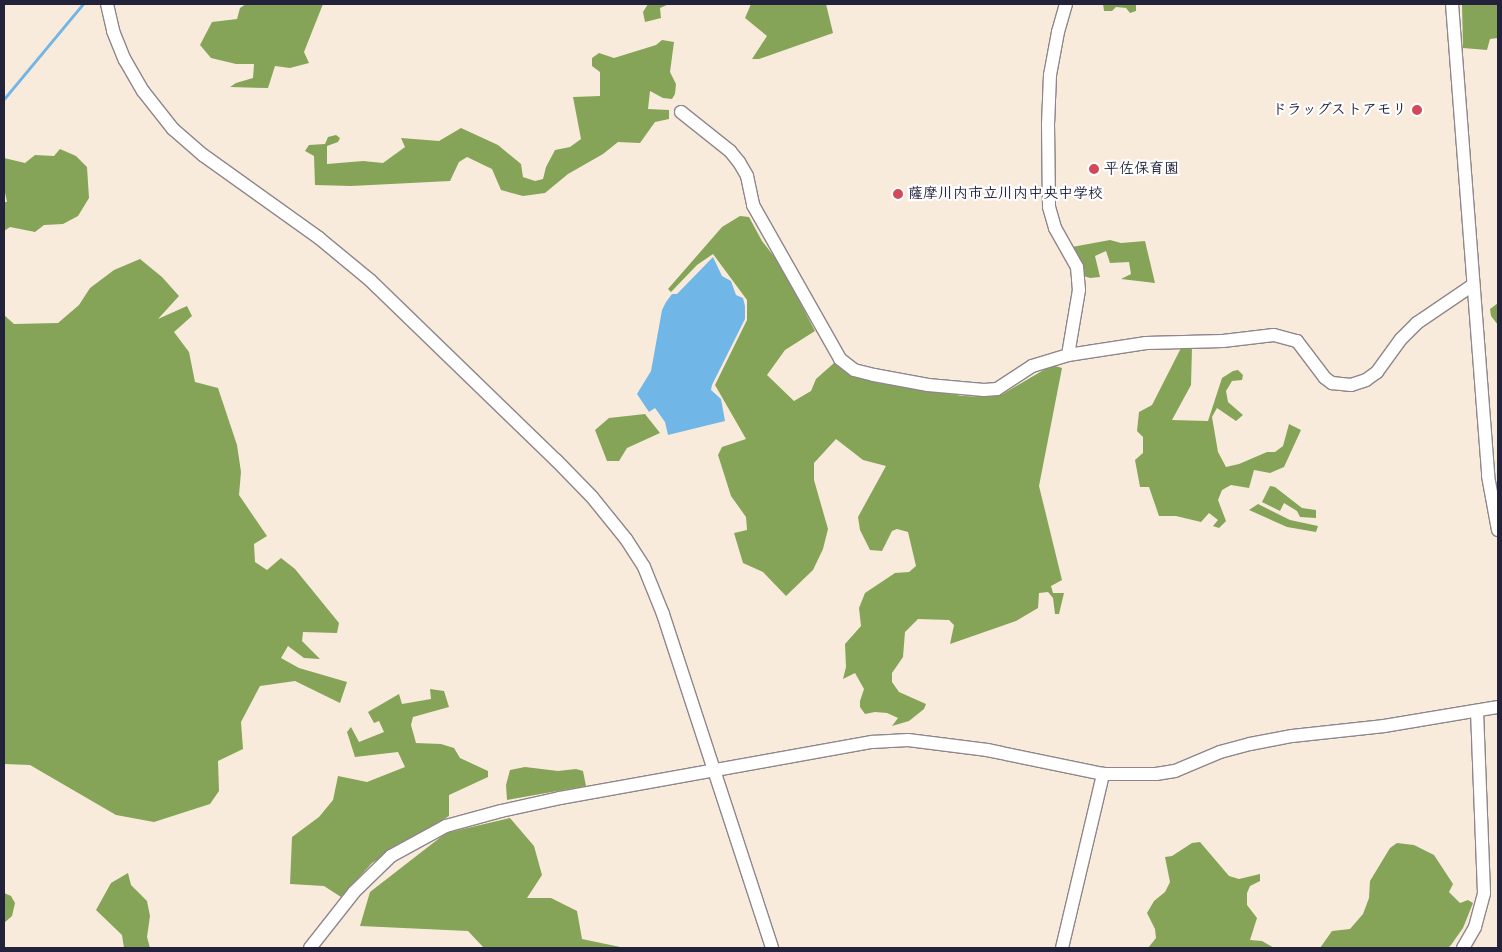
<!DOCTYPE html>
<html>
<head>
<meta charset="utf-8">
<style>
	body { margin:0 }
	#map { position:relative; width:1502px; height:952px; overflow:hidden; background:#f9ebdb; font-family:"Architects Daughter","Klee One",sans-serif }
	div>[style] { position:absolute }
	[style*='--x'] { left:calc(var(--x)*1px); top:calc(var(--y)*1px); width:calc(var(--w)*1px); rotate:calc(var(--a)*1deg) }
	.forest>* { inset:0; background:#85a458 }
	.water>* { inset:0; background:#70b7e7 }
	.stream>* { height:2.5px; margin:-1.25px; padding:0 1.25px; transform-origin:1.25px; border-radius:1.25px; background:#70b7e7 }
	.roads { filter:drop-shadow(1px 0 #8e868b) drop-shadow(-1px 0 #8e868b) drop-shadow(0 1px #8e868b) drop-shadow(0 -1px #8e868b) }
	.minor>* { height:12px; margin:-6px; padding:0 6px; transform-origin:6px; border-radius:6px; background:#fff }
	.dots>* { width:14px; height:14px; translate:-50% -50%; box-sizing:border-box; border:2px solid #fff; border-radius:50% }
	span { translate:-50% -50%; white-space:nowrap; text-align:center; line-height:1.15; -webkit-text-stroke:4.5px #fff; paint-order:stroke }
	.poi-label { font-size:15px; color:#22223b; font-weight:700 }
	.right { translate:-100% -50%; text-align:right }
	.left { translate:0 -50%; text-align:left }
	.frame { position:absolute; inset:0; border:5px solid #22223b; pointer-events:none }
</style>
</head>
<body>
<div id="map">
	<div class="forest">
		<div style="clip-path:polygon(246px 4px,323px 4px,304px 52px,309px 63px,290px 68px,275px 66px,268px 88px,230px 87px,236px 83px,253px 78px,254px 64px,236px 64px,211px 58px,200px 45px,212px 22px,237px 19px,240px 8px)"></div>
		<div style="clip-path:polygon(648px 4px,669px 4px,660px 8px,661px 18px,645px 22px,643px 12px)"></div>
		<div style="clip-path:polygon(751px 4px,826px 4px,833px 33px,759px 59px,752px 59px,767px 36px,745px 18px)"></div>
		<div style="clip-path:polygon(1103px 4px,1136px 4px,1136px 11px,1130px 13px,1126px 8px,1116px 7px,1112px 11px,1104px 11px)"></div>
		<div style="clip-path:polygon(1462px 4px,1498px 4px,1498px 38px,1490px 39px,1487px 50px,1463px 48px)"></div>
		<div style="clip-path:polygon(662px 40px,674px 42px,670px 72px,676px 84px,675px 94px,672px 99px,663px 98px,650px 91px,648px 109px,669px 110px,669px 119px,655px 122px,640px 143px,618px 142px,603px 154px,568px 174px,545px 193px,523px 196px,501px 190px,492px 169px,467px 157px,459px 162px,450px 181px,351px 186px,315px 185px,314px 156px,305px 151px,309px 145px,325px 144px,328px 137px,336px 135px,340px 138px,338px 142px,327px 146px,327px 164px,363px 161px,383px 163px,405px 147px,401px 138px,439px 141px,461px 128px,498px 145px,521px 164px,523px 177px,535px 181px,543px 179px,546px 167px,555px 150px,570px 147px,581px 139px,573px 97px,600px 96px,600px 72px,592px 66px,592px 58px,599px 53px,614px 58px,656px 45px)"></div>
		<div style="clip-path:polygon(60px 149px,76px 156px,87px 167px,89px 198px,78px 216px,63px 224px,44px 225px,35px 232px,10px 227px,4px 231px,4px 202px,7px 202px,4px 188px,4px 158px,25px 163px,35px 155px,54px 156px)"></div>
		<div style="clip-path:polygon(740px 216px,749px 217px,762px 241px,780px 264px,815px 331px,785px 350px,767px 375px,794px 401px,811px 391px,816px 379px,834px 363px,856px 376px,878px 383px,963px 396px,988px 397px,1001px 395px,1052px 365px,1062px 368px,1039px 486px,1062px 580px,1051px 586px,1053px 593px,1064px 593px,1059px 614px,1055px 614px,1053px 598px,1048px 592px,1039px 593px,1038px 608px,1016px 621px,950px 644px,954px 625px,949px 620px,918px 619px,905px 632px,903px 657px,892px 673px,892px 682px,899px 692px,926px 704px,924px 709px,909px 721px,892px 726px,898px 718px,887px 713px,875px 712px,865px 714px,860px 707px,860px 701px,864px 689px,855px 673px,843px 679px,846px 667px,845px 644px,861px 626px,859px 608px,865px 593px,895px 573px,909px 572px,916px 566px,908px 532px,897px 529px,892px 531px,882px 551px,870px 550px,860px 530px,858px 517px,886px 466px,863px 460px,836px 439px,814px 463px,814px 480px,828px 529px,823px 549px,813px 570px,786px 596px,763px 572px,743px 563px,734px 533px,747px 530px,746px 517px,731px 496px,718px 455px,722px 447px,746px 439px,715px 385px,747px 320px,747px 300px,713px 254px,697px 265px,671px 292px,668px 289px,722px 227px)"></div>
		<div style="clip-path:polygon(1110px 240px,1121px 243px,1145px 241px,1155px 283px,1121px 279px,1131px 274px,1129px 262px,1110px 263px,1106px 251px,1095px 256px,1100px 277px,1090px 278px,1080px 275px,1072px 247px)"></div>
		<div style="clip-path:polygon(140px 259px,162px 277px,179px 296px,158px 319px,187px 306px,192px 316px,174px 332px,189px 352px,195px 382px,218px 388px,237px 445px,241px 472px,239px 495px,267px 536px,254px 544px,255px 562px,267px 570px,281px 558px,295px 569px,339px 623px,337px 633px,303px 632px,302px 641px,320px 659px,304px 658px,288px 646px,281px 658px,299px 668px,347px 682px,340px 703px,295px 681px,260px 686px,241px 722px,243px 749px,218px 761px,219px 791px,210px 804px,154px 822px,116px 815px,30px 765px,4px 764px,4px 315px,14px 324px,58px 323px,79px 305px,90px 288px,114px 270px)"></div>
		<div style="clip-path:polygon(1498px 303px,1498px 325px,1491px 316px,1490px 309px)"></div>
		<div style="clip-path:polygon(1181px 348px,1192px 348px,1191px 385px,1172px 420px,1208px 421px,1222px 378px,1233px 371px,1238px 370px,1243px 375px,1242px 380px,1232px 381px,1226px 391px,1228px 402px,1243px 415px,1236px 421px,1217px 408px,1212px 417px,1218px 452px,1226px 467px,1239px 464px,1267px 452px,1275px 452px,1283px 446px,1289px 424px,1301px 430px,1284px 467px,1270px 473px,1254px 470px,1249px 488px,1231px 485px,1222px 490px,1218px 500px,1226px 521px,1219px 528px,1213px 526px,1218px 520px,1209px 513px,1201px 522px,1176px 516px,1159px 516px,1149px 487px,1140px 487px,1135px 460px,1143px 453px,1143px 437px,1137px 431px,1139px 412px,1152px 405px)"></div>
		<div style="clip-path:polygon(645px 414px,660px 433px,627px 448px,619px 461px,607px 461px,595px 430px,609px 418px)"></div>
		<div style="clip-path:polygon(1270px 486px,1275px 487px,1302px 508px,1316px 510px,1316px 518px,1300px 517px,1297px 511px,1284px 503px,1280px 511px,1262px 502px)"></div>
		<div style="clip-path:polygon(1258px 504px,1290px 520px,1318px 526px,1316px 532px,1287px 527px,1249px 510px)"></div>
		<div style="clip-path:polygon(430px 689px,444px 691px,449px 707px,413px 717px,411px 725px,416px 743px,441px 744px,454px 748px,460px 758px,488px 771px,488px 777px,449px 795px,449px 816px,372px 863px,341px 897px,324px 886px,290px 884px,292px 837px,319px 817px,333px 800px,338px 776px,367px 782px,405px 767px,398px 752px,355px 757px,347px 732px,351px 727px,359px 742px,384px 732px,379px 721px,374px 723px,368px 712px,399px 694px,402px 704px,431px 699px)"></div>
		<div style="clip-path:polygon(525px 767px,558px 771px,576px 769px,583px 771px,586px 786px,507px 800px,506px 785px,510px 770px)"></div>
		<div style="clip-path:polygon(510px 818px,534px 846px,542px 875px,527px 898px,551px 898px,577px 911px,582px 939px,625px 948px,484px 948px,468px 931px,360px 926px,370px 892px,446px 833px)"></div>
		<div style="clip-path:polygon(1200px 842px,1229px 876px,1239px 879px,1260px 874px,1260px 881px,1250px 886px,1247px 893px,1247px 905px,1257px 918px,1250px 940px,1262px 941px,1274px 948px,1148px 948px,1156px 938px,1155px 929px,1147px 913px,1154px 901px,1165px 892px,1170px 882px,1165px 857px,1172px 856px,1192px 843px)"></div>
		<div style="clip-path:polygon(1397px 843px,1414px 845px,1434px 855px,1453px 884px,1449px 892px,1460px 903px,1468px 900px,1473px 903px,1463px 928px,1451px 945px,1448px 948px,1320px 948px,1332px 931px,1350px 929px,1363px 914px,1369px 898px,1370px 881px,1390px 848px)"></div>
		<div style="clip-path:polygon(128px 873px,131px 885px,147px 901px,150px 916px,147px 937px,150px 948px,124px 948px,122px 935px,96px 910px,111px 883px)"></div>
		<div style="clip-path:polygon(4px 893px,11px 896px,15px 903px,12px 916px,4px 923px)"></div>
	</div>
	<div class="water">
		<div style="clip-path:polygon(713px 257px,722px 276px,731px 281px,736px 295px,743px 298px,745px 306px,745px 319px,712px 385px,711px 390px,721px 399px,725px 421px,668px 435px,665px 422px,655px 408px,649px 412px,637px 394px,651px 371px,662px 310px,666px 302px,672px 294px,677px 294px)"></div>
	</div>
	<div class="stream">
		<div style="--x:4;--y:99;--w:124;--a:-50.3"></div>
	</div>
	<div class="roads">
		<div class="minor">
			<div style="--x:107;--y:4;--w:28;--a:77"></div>
			<div style="--x:113;--y:31;--w:31;--a:68"></div>
			<div style="--x:125;--y:60;--w:36;--a:60"></div>
			<div style="--x:143;--y:91;--w:48;--a:51.7"></div>
			<div style="--x:173;--y:129;--w:40;--a:41"></div>
			<div style="--x:203;--y:155;--w:143;--a:35.6"></div>
			<div style="--x:319;--y:238;--w:67;--a:39.6"></div>
			<div style="--x:371;--y:281;--w:257;--a:44.1"></div>
			<div style="--x:556;--y:460;--w:52;--a:45.8"></div>
			<div style="--x:592;--y:497;--w:54;--a:51"></div>
			<div style="--x:626;--y:539;--w:33;--a:57"></div>
			<div style="--x:644;--y:567;--w:51;--a:68"></div>
			<div style="--x:663;--y:614;--w:351;--a:71.9"></div>
			<div style="--x:1066;--y:4;--w:29;--a:106"></div>
			<div style="--x:1058;--y:32;--w:44;--a:100.5"></div>
			<div style="--x:1050;--y:75;--w:49;--a:92.3"></div>
			<div style="--x:1048;--y:124;--w:83;--a:89.3"></div>
			<div style="--x:1049;--y:207;--w:22;--a:74"></div>
			<div style="--x:1055;--y:228;--w:45;--a:60.6"></div>
			<div style="--x:1077;--y:267;--w:12;--a:85"></div>
			<div style="--x:1078;--y:279;--w:11;--a:85"></div>
			<div style="--x:1079;--y:290;--w:66;--a:99.6"></div>
			<div style="--x:1452;--y:4;--w:473;--a:85.6"></div>
			<div style="--x:1488;--y:476;--w:55;--a:79.5"></div>
			<div style="--x:681;--y:112;--w:63;--a:38.5"></div>
			<div style="--x:730;--y:151;--w:14;--a:51"></div>
			<div style="--x:739;--y:162;--w:16;--a:60"></div>
			<div style="--x:747;--y:176;--w:30;--a:78"></div>
			<div style="--x:753;--y:205;--w:177;--a:60.5"></div>
			<div style="--x:840;--y:359;--w:18;--a:38"></div>
			<div style="--x:854;--y:370;--w:21;--a:14"></div>
			<div style="--x:874;--y:375;--w:55;--a:10.5"></div>
			<div style="--x:928;--y:385;--w:56;--a:5.1"></div>
			<div style="--x:984;--y:390;--w:13;--a:-4"></div>
			<div style="--x:997;--y:389;--w:42;--a:-33.3"></div>
			<div style="--x:1032;--y:366;--w:38;--a:-17"></div>
			<div style="--x:1068;--y:355;--w:79;--a:-8.7"></div>
			<div style="--x:1146;--y:343;--w:77;--a:-1.5"></div>
			<div style="--x:1223;--y:341;--w:51;--a:-6.7"></div>
			<div style="--x:1274;--y:335;--w:24;--a:15"></div>
			<div style="--x:1297;--y:341;--w:46;--a:52.9"></div>
			<div style="--x:1325;--y:378;--w:9;--a:36"></div>
			<div style="--x:1332;--y:383;--w:19;--a:6"></div>
			<div style="--x:1351;--y:385;--w:16;--a:-18"></div>
			<div style="--x:1366;--y:380;--w:14;--a:-36"></div>
			<div style="--x:1377;--y:372;--w:41;--a:-54"></div>
			<div style="--x:1401;--y:339;--w:23;--a:-45"></div>
			<div style="--x:1417;--y:323;--w:68;--a:-34.2"></div>
			<div style="--x:310;--y:948;--w:71;--a:-51.8"></div>
			<div style="--x:354;--y:892;--w:52;--a:-44.2"></div>
			<div style="--x:391;--y:856;--w:63;--a:-28.6"></div>
			<div style="--x:446;--y:826;--w:57;--a:-15.3"></div>
			<div style="--x:501;--y:811;--w:60;--a:-12.4"></div>
			<div style="--x:560;--y:798;--w:317;--a:-10.2"></div>
			<div style="--x:872;--y:742;--w:36;--a:-3"></div>
			<div style="--x:908;--y:740;--w:80;--a:7.2"></div>
			<div style="--x:987;--y:750;--w:118;--a:11.7"></div>
			<div style="--x:1103;--y:774;--w:53;--a:0"></div>
			<div style="--x:1156;--y:774;--w:19;--a:-9"></div>
			<div style="--x:1175;--y:771;--w:49;--a:-22.9"></div>
			<div style="--x:1220;--y:752;--w:31;--a:-15"></div>
			<div style="--x:1250;--y:744;--w:43;--a:-10.8"></div>
			<div style="--x:1292;--y:736;--w:93;--a:-6.2"></div>
			<div style="--x:1384;--y:726;--w:116;--a:-9.5"></div>
			<div style="--x:1062;--y:948;--w:179;--a:-76.7"></div>
			<div style="--x:1463;--y:948;--w:24;--a:-60"></div>
			<div style="--x:1475;--y:927;--w:35;--a:-75"></div>
			<div style="--x:1484;--y:893;--w:182;--a:-92.2"></div>
		</div>
	</div>
	<div class="dots">
		<div style="left:1417px;top:110px;background:#d1495b"></div>
		<div style="left:1094px;top:169px;background:#d1495b"></div>
		<div style="left:898px;top:194px;background:#d1495b"></div>
	</div>
	<div class="poi-label">
		<span class="right" style="left:1407px;top:110px">ドラッグストアモリ</span>
		<span class="left" style="left:1104px;top:169px">平佐保育園</span>
		<span class="left" style="left:908px;top:194px">薩摩川内市立川内中央中学校</span>
	</div>
	<div class="frame"></div>
</div>
</body>
</html>
